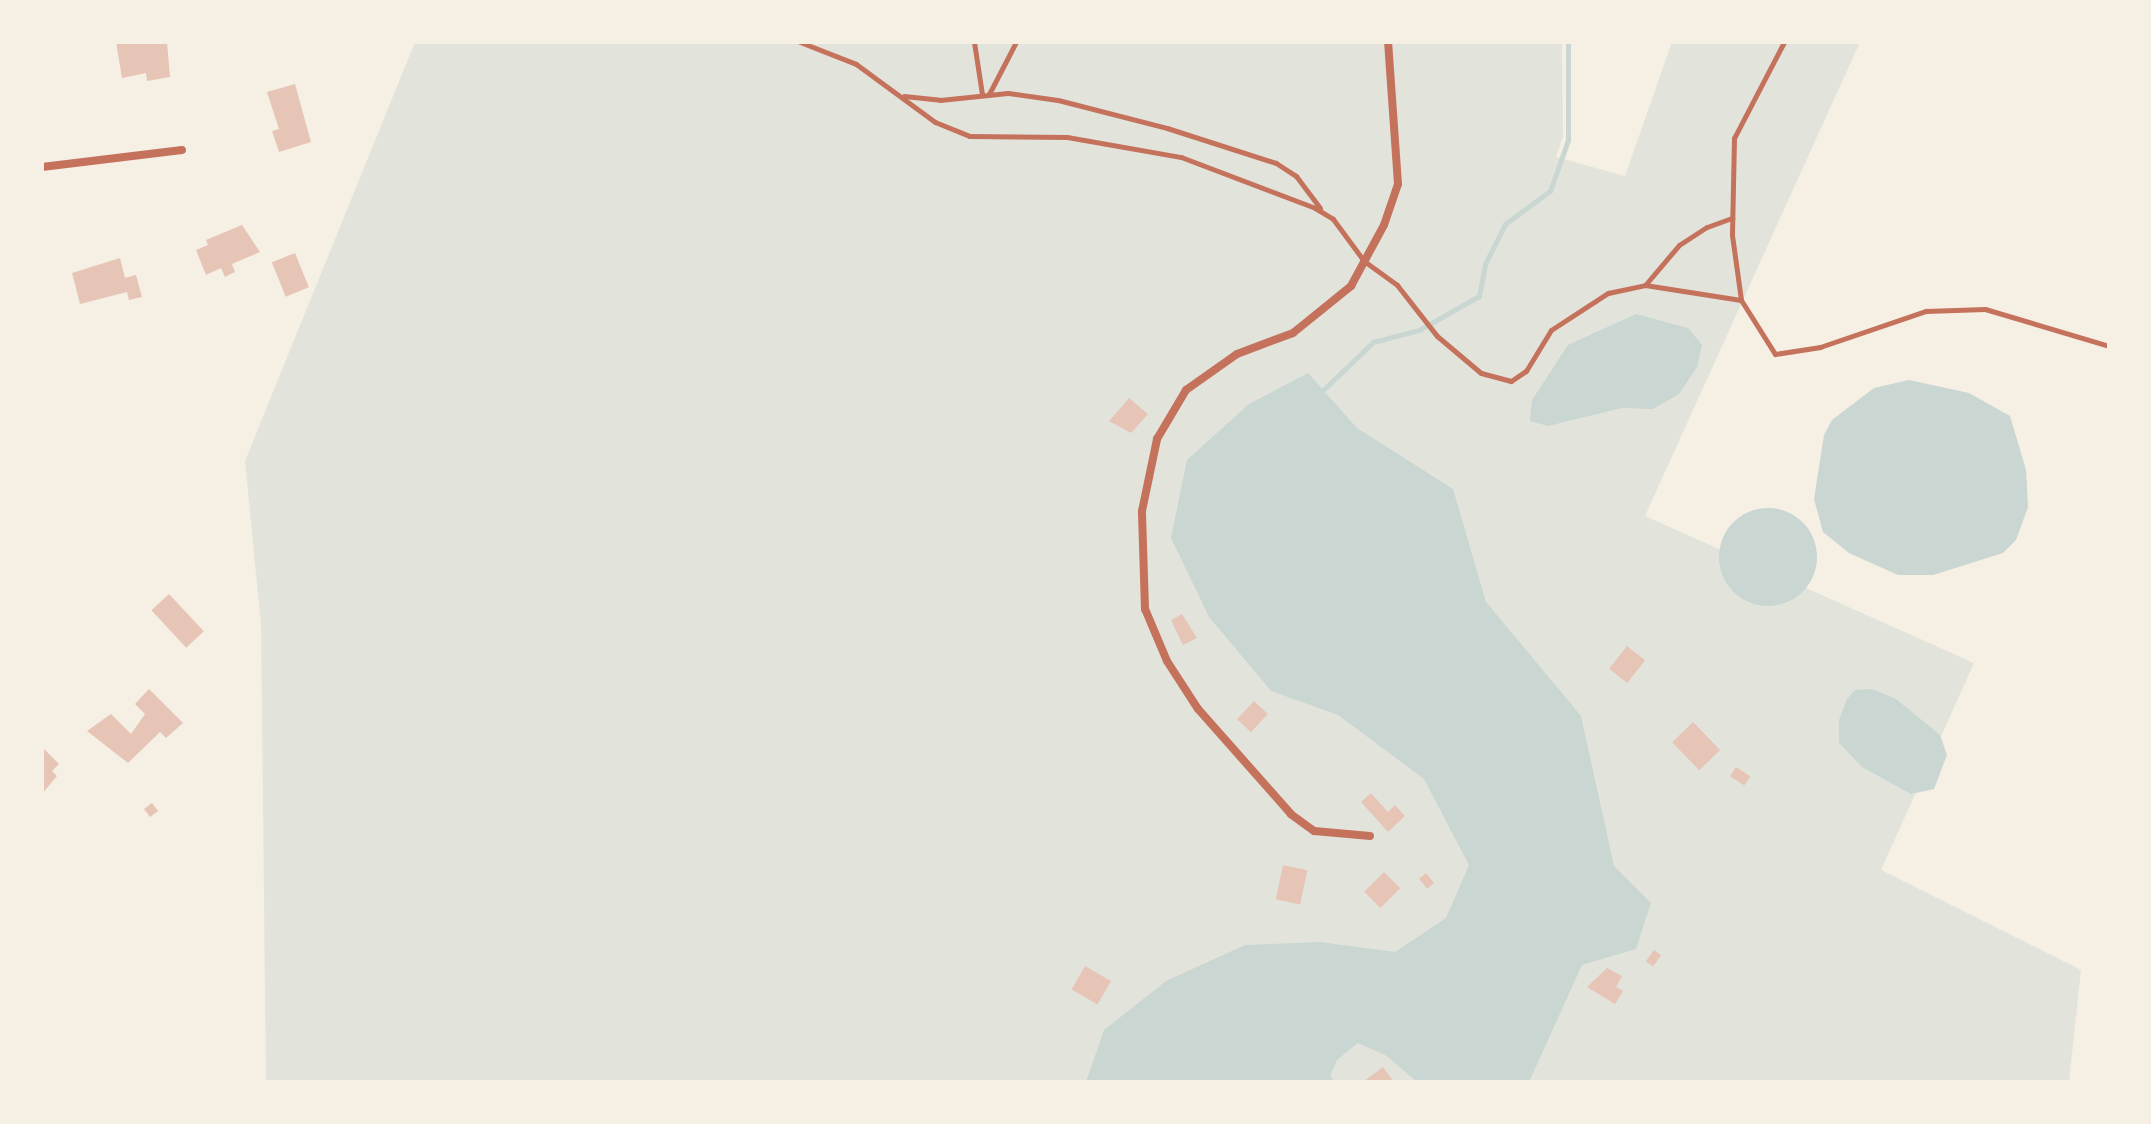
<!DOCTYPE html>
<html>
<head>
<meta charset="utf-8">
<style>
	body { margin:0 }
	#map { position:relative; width:2151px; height:1124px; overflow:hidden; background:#f6efe4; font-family:Helvetica,sans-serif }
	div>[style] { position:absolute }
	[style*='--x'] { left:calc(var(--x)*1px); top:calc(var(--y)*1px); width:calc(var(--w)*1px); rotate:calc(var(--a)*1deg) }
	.green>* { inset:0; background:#e2e4dc }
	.water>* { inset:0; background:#c9d6d2 }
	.round { border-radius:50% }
	.stream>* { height:5px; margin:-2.5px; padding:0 2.5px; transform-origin:2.5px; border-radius:2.5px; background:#c9d6d2 }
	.building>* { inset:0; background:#e6c5b7; transform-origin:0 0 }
	.service>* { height:5px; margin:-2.5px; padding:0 2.5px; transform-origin:2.5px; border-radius:2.5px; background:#c5725c }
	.minor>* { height:8px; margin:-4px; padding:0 4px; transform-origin:4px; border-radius:4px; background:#c5725c }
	span { translate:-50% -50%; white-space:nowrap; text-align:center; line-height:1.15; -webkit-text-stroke:6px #f6efe4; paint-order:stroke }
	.frame { position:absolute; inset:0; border:44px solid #f6efe4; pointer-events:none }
</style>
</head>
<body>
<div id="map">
	<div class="green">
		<div style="clip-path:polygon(415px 42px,1562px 42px,1563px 137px,1556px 157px,1625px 176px,1672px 42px,1860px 42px,1645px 516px,1974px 663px,1881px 870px,2081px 970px,2069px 1082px,266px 1082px,261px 625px,245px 461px)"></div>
	</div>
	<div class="water">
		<div style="clip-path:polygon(1636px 314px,1688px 328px,1702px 345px,1697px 367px,1679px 394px,1653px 409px,1622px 408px,1548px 426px,1530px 421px,1532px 400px,1568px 345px)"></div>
		<div style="clip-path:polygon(1308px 373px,1357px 428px,1453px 489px,1486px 602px,1581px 716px,1614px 866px,1651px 903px,1636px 949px,1582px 965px,1529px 1082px,1417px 1082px,1387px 1056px,1358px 1043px,1337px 1060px,1330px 1076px,1335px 1082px,1086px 1082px,1104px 1030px,1166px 981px,1245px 945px,1320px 942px,1395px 952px,1446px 918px,1469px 865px,1424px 779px,1338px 715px,1271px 691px,1209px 617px,1171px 538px,1187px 460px,1249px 404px)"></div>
		<div style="clip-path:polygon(1909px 380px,1969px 393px,2010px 416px,2026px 470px,2028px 507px,2016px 540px,2003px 553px,1933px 575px,1898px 575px,1849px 553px,1823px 532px,1814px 499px,1824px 435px,1832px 420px,1874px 388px)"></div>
		<div class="round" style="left:1719px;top:508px;width:98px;height:98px"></div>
		<div style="clip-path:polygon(1872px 689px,1896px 699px,1940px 735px,1947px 755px,1934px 789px,1911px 794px,1862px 767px,1839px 743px,1839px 720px,1847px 699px,1855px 690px)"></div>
	</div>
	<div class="stream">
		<div style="--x:1320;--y:393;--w:74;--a:-43.9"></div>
		<div style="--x:1373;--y:342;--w:48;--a:-14.6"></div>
		<div style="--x:1419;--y:330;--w:69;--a:-29.5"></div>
		<div style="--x:1479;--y:296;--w:33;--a:-79"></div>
		<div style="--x:1485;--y:264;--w:45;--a:-63.4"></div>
		<div style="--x:1505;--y:224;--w:56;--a:-36.3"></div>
		<div style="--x:1550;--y:191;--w:54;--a:-70.6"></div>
		<div style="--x:1568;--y:140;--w:98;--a:-90"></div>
	</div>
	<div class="building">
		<div style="clip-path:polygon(116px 42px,167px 42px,170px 77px,147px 81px,146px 73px,122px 78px)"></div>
		<div style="clip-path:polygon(295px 84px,311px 142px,279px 152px,272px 131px,279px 129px,267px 92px)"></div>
		<div style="clip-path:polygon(242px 225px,260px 252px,232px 264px,235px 272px,225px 277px,221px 268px,206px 275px,196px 250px,208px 245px,206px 240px)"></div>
		<div style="left:295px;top:253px;width:37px;height:25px;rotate:68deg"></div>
		<div style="clip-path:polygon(120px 258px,125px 278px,136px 275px,142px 297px,129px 300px,127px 292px,80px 304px,72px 273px)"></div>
		<div style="clip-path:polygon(1129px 398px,1148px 414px,1131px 433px,1109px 421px)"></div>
		<div style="left:169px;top:594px;width:51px;height:24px;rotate:47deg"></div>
		<div style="clip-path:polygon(1182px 614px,1197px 638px,1183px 645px,1171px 620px)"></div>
		<div style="left:1627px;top:646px;width:23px;height:29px;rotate:38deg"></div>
		<div style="clip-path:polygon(149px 689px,183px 723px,166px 738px,160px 732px,128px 763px,87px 731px,111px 714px,131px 734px,145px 714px,135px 704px)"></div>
		<div style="left:1254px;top:701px;width:19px;height:25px;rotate:43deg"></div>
		<div style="left:1693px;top:722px;width:39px;height:29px;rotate:46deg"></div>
		<div style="clip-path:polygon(42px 747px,59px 764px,52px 771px,57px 776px,42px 794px)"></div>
		<div style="left:1736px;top:767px;width:17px;height:11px;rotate:33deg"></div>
		<div style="clip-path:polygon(1371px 793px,1388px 812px,1395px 805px,1405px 816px,1388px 832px,1361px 802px)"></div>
		<div style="left:152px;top:803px;width:10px;height:10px;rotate:53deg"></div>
		<div style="left:1283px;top:865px;width:25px;height:35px;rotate:12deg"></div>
		<div style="left:1384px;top:872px;width:23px;height:28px;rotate:45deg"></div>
		<div style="left:1426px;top:873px;width:13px;height:9px;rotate:51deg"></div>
		<div style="left:1654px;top:950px;width:9px;height:14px;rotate:36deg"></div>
		<div style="left:1085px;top:966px;width:30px;height:27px;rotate:30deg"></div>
		<div style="clip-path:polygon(1607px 968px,1622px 976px,1616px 987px,1623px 991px,1615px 1004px,1587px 987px)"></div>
		<div style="clip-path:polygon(1383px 1067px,1394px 1082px,1363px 1082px)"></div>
	</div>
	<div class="service">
		<div style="--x:800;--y:42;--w:60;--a:21.4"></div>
		<div style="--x:856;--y:64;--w:98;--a:36.3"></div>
		<div style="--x:935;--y:122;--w:37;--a:22"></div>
		<div style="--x:969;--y:136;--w:98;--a:0.6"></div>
		<div style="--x:1067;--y:137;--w:116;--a:10"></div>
		<div style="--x:1181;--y:157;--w:143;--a:20.8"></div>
		<div style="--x:1315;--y:208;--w:21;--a:31"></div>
		<div style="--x:1333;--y:219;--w:52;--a:53.6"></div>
		<div style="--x:1364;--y:261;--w:41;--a:36"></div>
		<div style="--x:1397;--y:285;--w:65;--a:51.9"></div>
		<div style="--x:1437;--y:336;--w:57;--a:40.1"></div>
		<div style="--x:1481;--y:373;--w:31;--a:15"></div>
		<div style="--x:1511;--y:381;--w:18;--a:-34"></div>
		<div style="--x:1526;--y:371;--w:48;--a:-58.6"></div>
		<div style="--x:1551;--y:330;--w:68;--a:-33"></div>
		<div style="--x:1608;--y:293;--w:38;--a:-12"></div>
		<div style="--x:1645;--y:285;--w:97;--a:8.9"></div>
		<div style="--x:974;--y:42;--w:53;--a:81.3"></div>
		<div style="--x:1784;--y:42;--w:108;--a:117.5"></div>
		<div style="--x:1734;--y:138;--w:97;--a:91.2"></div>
		<div style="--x:1732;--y:235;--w:66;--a:82.1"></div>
		<div style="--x:1741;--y:300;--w:64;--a:57.8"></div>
		<div style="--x:1775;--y:354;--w:46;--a:-8.8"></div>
		<div style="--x:1820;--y:347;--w:112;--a:-18.8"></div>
		<div style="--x:1926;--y:311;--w:59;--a:-1.9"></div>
		<div style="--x:1985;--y:309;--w:129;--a:16.6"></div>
		<div style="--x:989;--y:94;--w:59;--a:-62.6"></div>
		<div style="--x:904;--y:96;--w:36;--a:6"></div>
		<div style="--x:940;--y:100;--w:68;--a:-5.9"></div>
		<div style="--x:1008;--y:93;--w:50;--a:8"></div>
		<div style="--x:1058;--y:100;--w:113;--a:14.4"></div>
		<div style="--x:1167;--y:128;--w:114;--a:17.8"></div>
		<div style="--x:1276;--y:163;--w:24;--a:33"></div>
		<div style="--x:1296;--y:176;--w:40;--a:53"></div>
		<div style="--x:1646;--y:284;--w:51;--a:-49.8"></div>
		<div style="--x:1679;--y:245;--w:33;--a:-33"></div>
		<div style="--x:1707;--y:227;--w:27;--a:-20"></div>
	</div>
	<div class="minor">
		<div style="--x:42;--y:167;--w:141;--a:-6.9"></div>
		<div style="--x:1370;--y:836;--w:56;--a:-174.9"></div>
		<div style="--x:1314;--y:831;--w:29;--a:-144"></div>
		<div style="--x:1291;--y:814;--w:140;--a:-131.5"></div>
		<div style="--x:1198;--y:709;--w:57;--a:-122.9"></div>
		<div style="--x:1167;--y:661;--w:56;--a:-112.9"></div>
		<div style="--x:1145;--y:609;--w:98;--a:-91.8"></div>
		<div style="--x:1142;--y:511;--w:74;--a:-78.2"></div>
		<div style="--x:1157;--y:439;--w:57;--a:-59.4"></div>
		<div style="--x:1186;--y:390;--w:62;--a:-35.2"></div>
		<div style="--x:1237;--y:354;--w:60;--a:-20.6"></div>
		<div style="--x:1293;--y:333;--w:75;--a:-39"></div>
		<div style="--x:1351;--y:286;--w:69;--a:-61.6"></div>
		<div style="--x:1384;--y:225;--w:43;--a:-71.1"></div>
		<div style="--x:1398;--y:184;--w:142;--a:-94"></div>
	</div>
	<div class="frame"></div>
</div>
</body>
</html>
